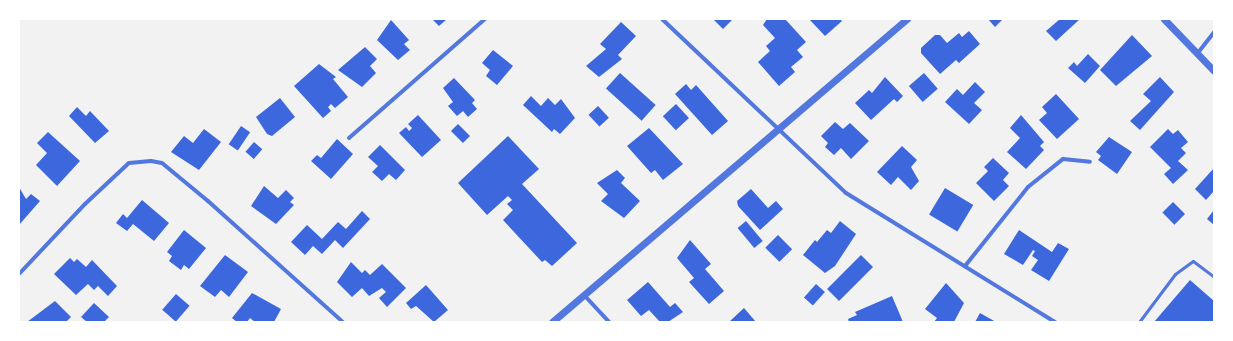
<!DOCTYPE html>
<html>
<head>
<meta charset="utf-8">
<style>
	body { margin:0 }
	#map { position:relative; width:1233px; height:341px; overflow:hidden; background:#f2f2f2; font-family:Karla,sans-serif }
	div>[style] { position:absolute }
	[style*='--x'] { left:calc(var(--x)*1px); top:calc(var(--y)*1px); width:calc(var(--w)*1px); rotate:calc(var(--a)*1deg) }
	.building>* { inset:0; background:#3d67dc; transform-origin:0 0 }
	.service>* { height:3px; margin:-1.5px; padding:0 1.5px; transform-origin:1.5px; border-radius:1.5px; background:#5277de }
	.minor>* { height:4px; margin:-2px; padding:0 2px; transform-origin:2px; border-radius:2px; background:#5277de }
	.tertiary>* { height:7px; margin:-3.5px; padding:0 3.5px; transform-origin:3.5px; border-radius:3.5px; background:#5277de }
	span { translate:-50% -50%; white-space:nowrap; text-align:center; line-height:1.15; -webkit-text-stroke:4px #fff; paint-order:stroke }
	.frame { position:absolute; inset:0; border:20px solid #fff; pointer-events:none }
</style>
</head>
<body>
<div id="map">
	<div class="building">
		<div style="clip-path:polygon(432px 19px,447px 19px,439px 26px)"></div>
		<div style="clip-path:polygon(713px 19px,733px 19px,723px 29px)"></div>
		<div style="clip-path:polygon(767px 19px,785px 19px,806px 42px,797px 50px,803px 57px,791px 67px,795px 72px,779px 86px,758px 62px,770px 51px,766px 46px,775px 38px,763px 25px)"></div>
		<div style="clip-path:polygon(809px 19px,840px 19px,842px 21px,825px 36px)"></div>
		<div style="clip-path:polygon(988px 19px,1003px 19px,995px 27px)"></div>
		<div style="clip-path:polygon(1060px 19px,1080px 19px,1056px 41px,1046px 31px)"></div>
		<div style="clip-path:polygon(391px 20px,409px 40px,404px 44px,410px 50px,398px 60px,377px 40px)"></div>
		<div style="clip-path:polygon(621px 22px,636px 36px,618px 55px,622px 59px,599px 77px,586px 66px,606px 49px,600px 44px)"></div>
		<div style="clip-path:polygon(969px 31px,980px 44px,959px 63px,956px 60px,940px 74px,921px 53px,921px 48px,935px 35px,940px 35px,947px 43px,959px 33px,962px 37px)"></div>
		<div style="clip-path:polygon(1132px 35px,1152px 56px,1116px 86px,1100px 70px)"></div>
		<div style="clip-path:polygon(365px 47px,377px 59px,370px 66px,376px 73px,362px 87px,338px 70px)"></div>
		<div style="clip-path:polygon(493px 50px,513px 66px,497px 85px,486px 76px,490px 70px,482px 63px)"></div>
		<div style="clip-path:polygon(1088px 54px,1100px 66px,1085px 83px,1068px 68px,1074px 62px,1077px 66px)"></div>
		<div style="clip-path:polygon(319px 64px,336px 77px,333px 79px,348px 97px,335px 108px,331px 104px,328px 107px,331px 111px,323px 118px,294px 86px)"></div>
		<div style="left:620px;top:73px;width:48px;height:21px;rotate:42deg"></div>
		<div style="left:924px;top:73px;width:21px;height:20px;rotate:49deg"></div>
		<div style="clip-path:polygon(885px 77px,903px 96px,897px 102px,894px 99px,871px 120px,855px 103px,869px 90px,872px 93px)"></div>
		<div style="clip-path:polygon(1160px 77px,1174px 92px,1140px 130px,1130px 121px,1151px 101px,1143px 94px)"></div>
		<div style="clip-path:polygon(454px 78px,475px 100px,472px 103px,477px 109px,468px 117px,463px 111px,457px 116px,448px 106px,453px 102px,443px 88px)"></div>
		<div style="clip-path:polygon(975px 82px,985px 92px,974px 103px,982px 110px,969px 124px,945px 102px,957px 89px,963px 95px)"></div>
		<div style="clip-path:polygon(686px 84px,691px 90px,696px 85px,728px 121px,712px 135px,675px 94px)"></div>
		<div style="clip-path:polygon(1056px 94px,1079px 119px,1057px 139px,1039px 120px,1047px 113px,1042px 107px)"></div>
		<div style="clip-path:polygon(531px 96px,541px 106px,548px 98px,555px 105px,561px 99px,575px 118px,560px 134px,554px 129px,552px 132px,523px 105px)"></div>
		<div style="clip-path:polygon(280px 98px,295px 117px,272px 136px,267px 134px,256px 117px)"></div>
		<div style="left:676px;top:104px;width:19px;height:18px;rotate:47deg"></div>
		<div style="left:598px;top:106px;width:16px;height:13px;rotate:47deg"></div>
		<div style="clip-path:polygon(77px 107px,86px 116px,90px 111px,109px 131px,95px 143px,69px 116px)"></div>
		<div style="clip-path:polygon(418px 115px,441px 140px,422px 157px,399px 133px,406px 127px,409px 131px,412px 128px,408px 124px)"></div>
		<div style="clip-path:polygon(1021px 115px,1044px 142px,1040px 146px,1044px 150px,1026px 169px,1007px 152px,1020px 138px,1010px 128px)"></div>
		<div style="clip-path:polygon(835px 122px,843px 129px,850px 123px,869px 141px,851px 159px,841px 148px,834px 155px,825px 147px,828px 143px,821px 136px)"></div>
		<div style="left:458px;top:124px;width:17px;height:10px;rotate:45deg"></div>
		<div style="left:241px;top:126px;width:11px;height:22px;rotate:34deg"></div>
		<div style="clip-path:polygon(649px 128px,683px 164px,663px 180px,655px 170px,651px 173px,627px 146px)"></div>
		<div style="clip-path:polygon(204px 129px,221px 142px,199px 170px,171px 152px,184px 136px,193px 143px)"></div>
		<div style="clip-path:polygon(1168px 129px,1173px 134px,1178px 130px,1188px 142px,1181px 148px,1186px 153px,1178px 161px,1188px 170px,1173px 184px,1164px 174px,1171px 168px,1150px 147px)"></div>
		<div style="clip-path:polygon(48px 132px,80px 161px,57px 186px,36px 165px,47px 153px,37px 143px)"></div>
		<div style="clip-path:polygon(508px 136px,539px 169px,522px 184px,577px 243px,552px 266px,545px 260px,542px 262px,503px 220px,513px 210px,507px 204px,512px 200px,508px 196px,487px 215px,458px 183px)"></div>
		<div style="clip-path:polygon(1109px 137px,1132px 152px,1117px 174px,1098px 160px,1101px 156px,1096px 152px)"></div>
		<div style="clip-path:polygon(337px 139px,353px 154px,331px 179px,311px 161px,317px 155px,321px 158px)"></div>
		<div style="left:254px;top:142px;width:11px;height:13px;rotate:41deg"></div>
		<div style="clip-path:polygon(380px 145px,405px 170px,396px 180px,389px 174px,382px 181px,372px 172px,378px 166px,368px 157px)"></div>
		<div style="clip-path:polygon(902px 146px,917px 160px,911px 167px,919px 181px,911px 190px,898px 177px,891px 185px,877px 172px)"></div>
		<div style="clip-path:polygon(993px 158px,1009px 173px,1003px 180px,1009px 186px,994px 201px,976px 183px,988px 171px,984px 167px)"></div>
		<div style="clip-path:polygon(1214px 168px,1214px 191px,1206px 200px,1195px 189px)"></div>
		<div style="clip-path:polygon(617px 170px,625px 178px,621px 183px,640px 201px,624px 218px,601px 201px,608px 194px,597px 183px)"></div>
		<div style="clip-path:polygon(264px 186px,278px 198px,286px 190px,294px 198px,290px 202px,294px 205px,276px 224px,251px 206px)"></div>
		<div style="clip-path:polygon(19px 187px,26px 199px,31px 194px,40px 201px,19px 225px)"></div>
		<div style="left:945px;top:188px;width:33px;height:31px;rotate:31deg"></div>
		<div style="clip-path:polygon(751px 189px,768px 208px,776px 201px,783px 209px,760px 230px,738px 206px,737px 201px)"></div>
		<div style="clip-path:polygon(142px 200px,169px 223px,154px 241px,133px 224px,127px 231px,116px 223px,123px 214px,127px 218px)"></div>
		<div style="left:1173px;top:202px;width:17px;height:15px;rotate:45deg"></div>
		<div style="clip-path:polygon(1214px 210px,1214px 225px,1207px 219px)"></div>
		<div style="clip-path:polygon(362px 211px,370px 219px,343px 248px,335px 240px,322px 254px,313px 246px,305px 255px,291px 242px,307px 225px,322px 239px,338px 222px,346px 229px)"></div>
		<div style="left:746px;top:221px;width:26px;height:11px;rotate:50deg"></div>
		<div style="clip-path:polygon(840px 221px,856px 234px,835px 266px,825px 273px,803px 255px,815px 240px,817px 242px,827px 230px,831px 233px)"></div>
		<div style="clip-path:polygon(184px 230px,206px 248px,189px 269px,184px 265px,181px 270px,169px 261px,172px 256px,167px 252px)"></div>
		<div style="clip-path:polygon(1019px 230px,1052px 252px,1058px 243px,1069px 249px,1049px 281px,1031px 270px,1038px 260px,1032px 256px,1035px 251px,1033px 250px,1023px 265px,1004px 254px)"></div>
		<div style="left:778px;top:235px;width:20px;height:18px;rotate:45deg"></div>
		<div style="clip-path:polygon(690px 240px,711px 264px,705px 269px,724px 291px,709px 304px,689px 282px,694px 278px,677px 258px)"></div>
		<div style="clip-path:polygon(225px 255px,248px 272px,229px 297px,221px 290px,215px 297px,200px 286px)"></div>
		<div style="left:861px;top:255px;width:17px;height:48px;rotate:45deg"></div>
		<div style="clip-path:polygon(70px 258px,74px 262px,77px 259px,86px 267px,92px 260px,117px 286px,108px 296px,98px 286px,94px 290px,88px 284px,76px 295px,54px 274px)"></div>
		<div style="clip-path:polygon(351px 262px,362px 273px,365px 270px,370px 275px,382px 264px,406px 288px,387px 307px,379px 298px,386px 292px,382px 288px,369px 296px,362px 288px,352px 297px,337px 282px)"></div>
		<div style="clip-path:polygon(1190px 280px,1214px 301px,1214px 322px,1154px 322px)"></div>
		<div style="clip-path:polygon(648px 282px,670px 307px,675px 303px,683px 312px,668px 322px,660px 322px,649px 310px,641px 316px,627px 300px)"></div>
		<div style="clip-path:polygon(946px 283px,964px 303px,954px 322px,934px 322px,937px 318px,925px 309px)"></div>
		<div style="left:816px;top:284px;width:12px;height:18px;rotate:42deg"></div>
		<div style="clip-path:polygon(426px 285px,448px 310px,434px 322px,416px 306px,411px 309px,406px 303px)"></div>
		<div style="clip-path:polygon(252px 293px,281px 309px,274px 322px,255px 322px,250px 318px,247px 322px,237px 322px,232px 318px)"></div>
		<div style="left:176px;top:294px;width:18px;height:21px;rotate:41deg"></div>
		<div style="clip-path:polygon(892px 296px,903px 322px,849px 322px,848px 319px,857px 315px,855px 312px)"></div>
		<div style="clip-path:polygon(55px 301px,71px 317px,66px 322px,27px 322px)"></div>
		<div style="clip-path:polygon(94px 303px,109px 317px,104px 322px,87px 322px,81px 317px)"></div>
		<div style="clip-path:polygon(744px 308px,756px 322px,729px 322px)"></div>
		<div style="clip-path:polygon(980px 313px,996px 322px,975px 322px)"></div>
	</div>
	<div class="service">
		<div style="--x:1139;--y:322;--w:60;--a:-53.1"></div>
		<div style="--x:1175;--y:274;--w:22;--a:-36"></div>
		<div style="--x:1193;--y:261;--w:26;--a:37"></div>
	</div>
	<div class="minor">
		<div style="--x:662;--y:19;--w:253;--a:43.4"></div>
		<div style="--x:846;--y:193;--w:246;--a:31.7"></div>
		<div style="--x:1197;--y:54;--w:28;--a:-52"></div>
		<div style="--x:349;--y:138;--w:181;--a:-41.2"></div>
		<div style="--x:965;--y:266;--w:101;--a:-51.4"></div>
		<div style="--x:1028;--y:187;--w:45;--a:-38.7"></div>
		<div style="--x:1063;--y:159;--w:27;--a:6"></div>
		<div style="--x:19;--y:274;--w:96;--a:-46.7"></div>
		<div style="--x:85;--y:204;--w:60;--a:-43"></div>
		<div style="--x:129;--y:163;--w:22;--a:-5"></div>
		<div style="--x:151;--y:161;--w:11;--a:10"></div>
		<div style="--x:162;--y:163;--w:60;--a:39.6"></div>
		<div style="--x:208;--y:201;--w:181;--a:41.9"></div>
		<div style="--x:584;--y:295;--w:37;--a:47"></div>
	</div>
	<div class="tertiary">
		<div style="--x:1164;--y:19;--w:72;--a:46.1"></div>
		<div style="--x:552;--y:322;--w:467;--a:-40.5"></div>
	</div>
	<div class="frame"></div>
</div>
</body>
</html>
